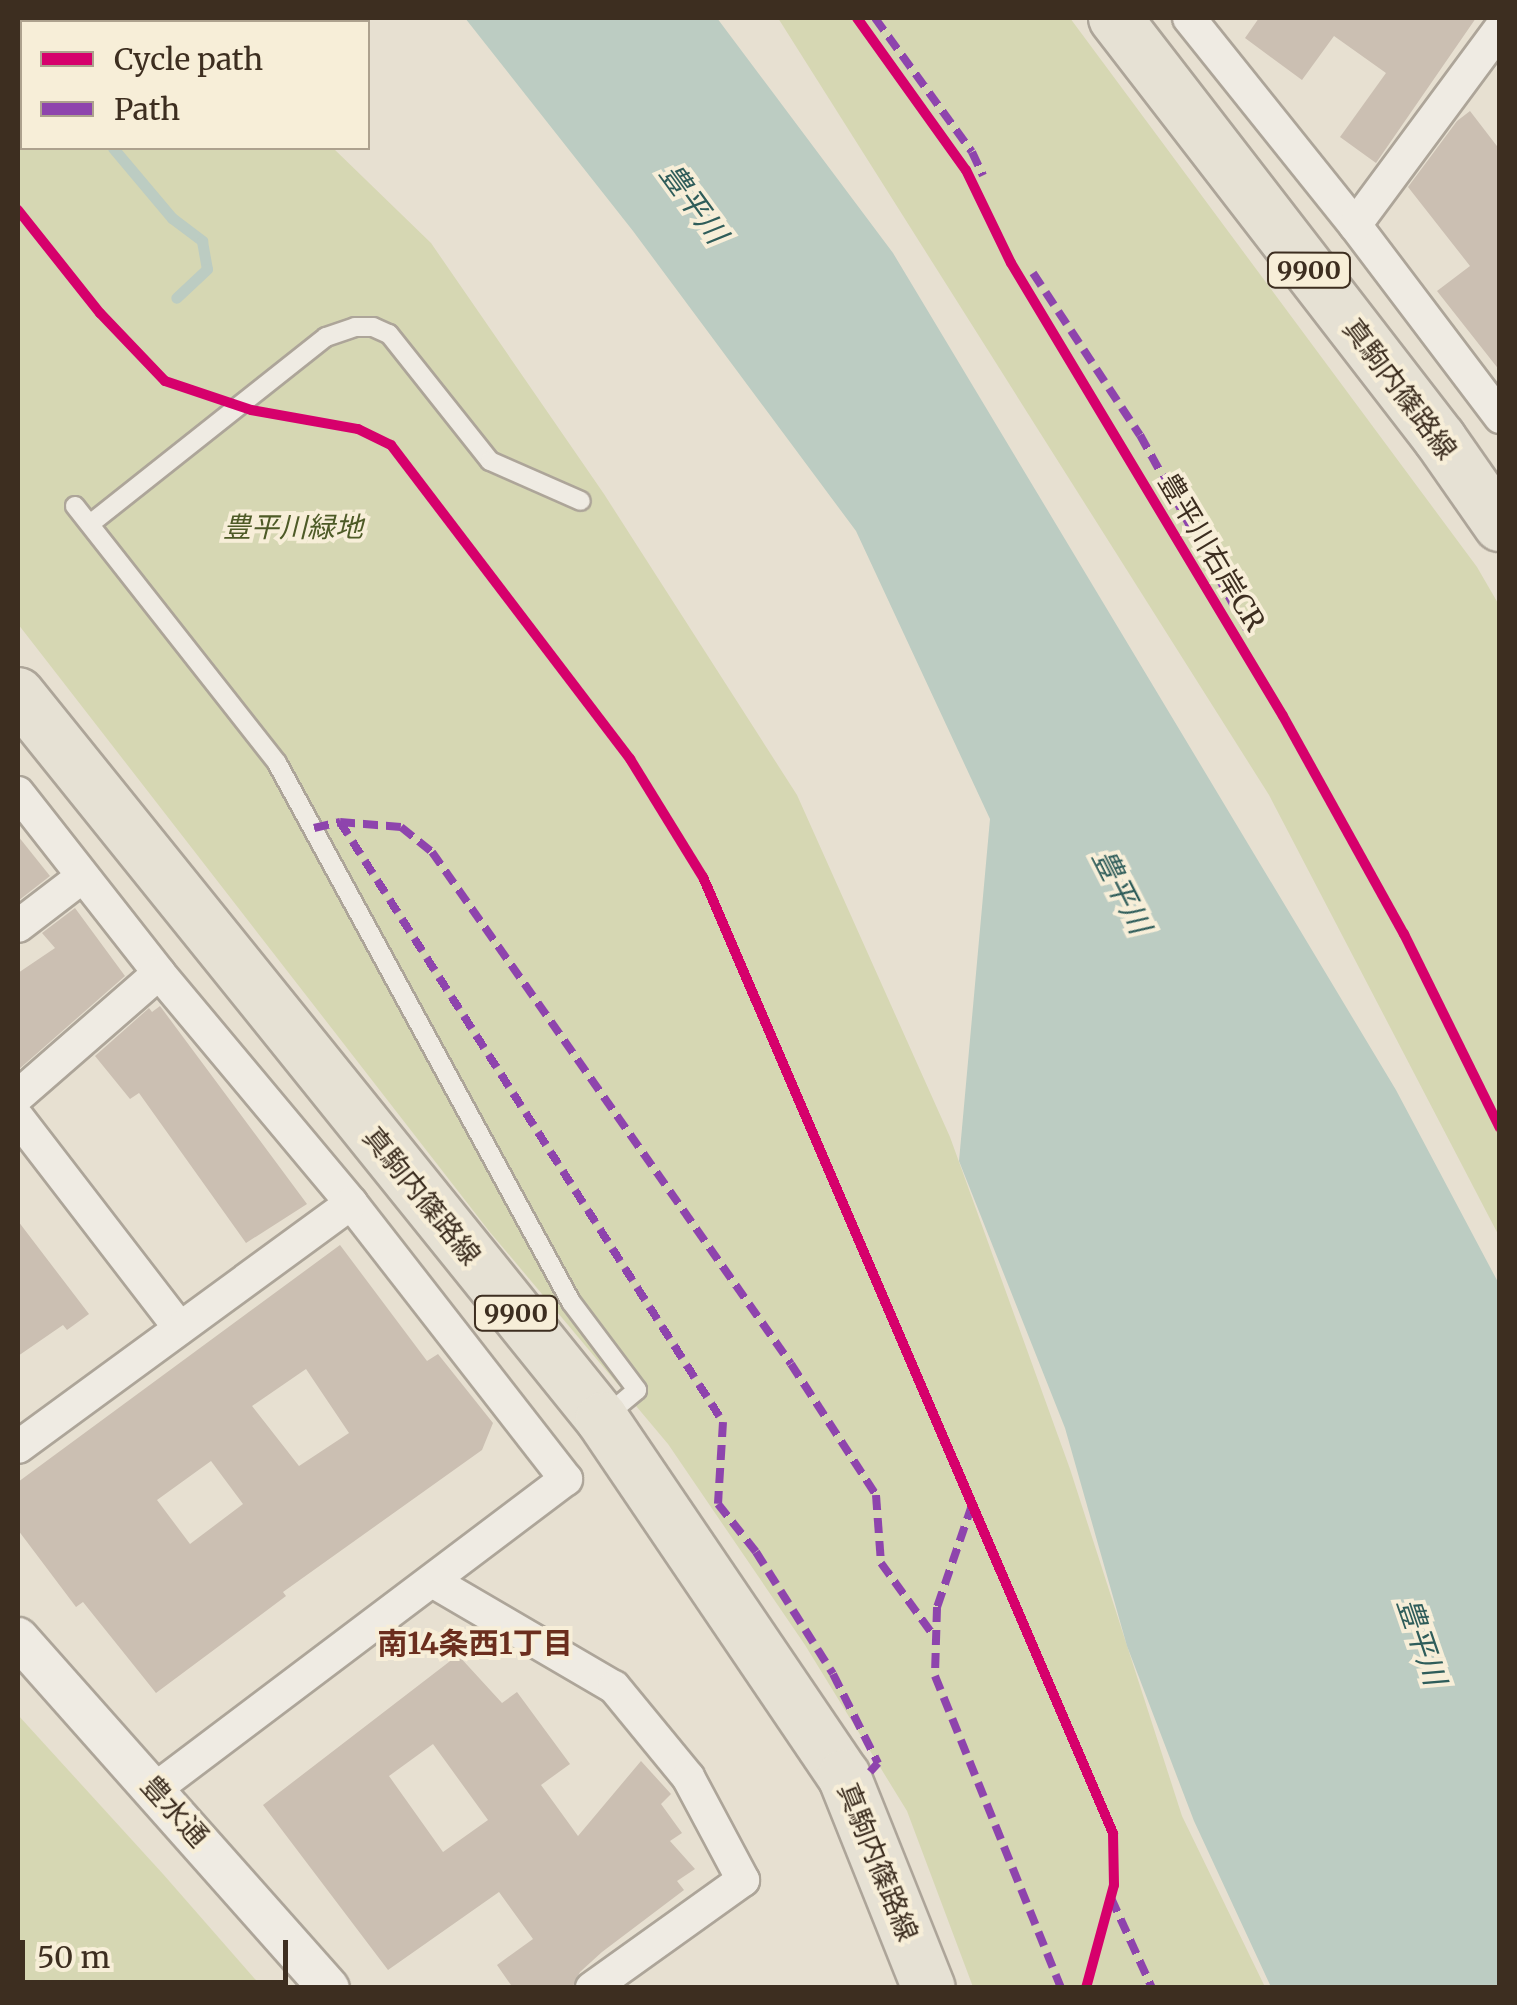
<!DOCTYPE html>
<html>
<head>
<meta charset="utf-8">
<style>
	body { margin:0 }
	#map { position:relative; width:1517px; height:2005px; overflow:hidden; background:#e7e0d1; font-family:Merriweather,"Noto Sans JP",serif }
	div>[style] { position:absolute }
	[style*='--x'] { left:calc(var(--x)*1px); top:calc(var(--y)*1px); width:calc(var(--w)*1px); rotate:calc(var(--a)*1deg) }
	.green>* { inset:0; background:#d6d7b3 }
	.water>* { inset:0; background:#bcccc2 }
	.stream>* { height:11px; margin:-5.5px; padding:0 5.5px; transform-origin:5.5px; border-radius:5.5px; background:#bcccc2 }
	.building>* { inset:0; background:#cbbfb2 }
	.roads { filter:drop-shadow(2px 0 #ada599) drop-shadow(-2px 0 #ada599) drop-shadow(0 2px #ada599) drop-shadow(0 -2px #ada599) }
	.service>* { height:18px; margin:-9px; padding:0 9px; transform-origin:9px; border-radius:9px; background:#efebe3 }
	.minor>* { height:32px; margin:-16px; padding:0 16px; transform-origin:16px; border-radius:16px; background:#efebe3 }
	.tertiary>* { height:40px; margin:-20px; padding:0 20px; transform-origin:20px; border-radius:20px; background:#efebe3 }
	.primary>* { height:52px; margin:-26px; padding:0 26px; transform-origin:26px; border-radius:26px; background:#e6e1d4 }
	.quiet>* { height:8px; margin-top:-4px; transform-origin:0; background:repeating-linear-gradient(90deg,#8e44ad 0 15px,transparent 0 23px) }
	.cycleway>* { height:10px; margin:-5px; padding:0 5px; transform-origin:5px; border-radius:5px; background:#d6006c }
	span { translate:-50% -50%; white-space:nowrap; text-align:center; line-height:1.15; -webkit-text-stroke:8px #f7eed8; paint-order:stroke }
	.shield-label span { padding:2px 8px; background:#f7eed8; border:2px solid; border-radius:8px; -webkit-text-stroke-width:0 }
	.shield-label { font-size:25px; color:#3d2e20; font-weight:700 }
	.street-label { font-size:28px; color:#3d2e20 }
	.park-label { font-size:28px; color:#4d5a26; font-style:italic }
	.water-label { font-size:30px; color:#2f5d5a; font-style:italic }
	.neighbourhood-label { font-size:30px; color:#6b2e1e; font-weight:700 }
	.frame { position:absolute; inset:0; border:20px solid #3d2e20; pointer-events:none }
	.legend { position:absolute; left:20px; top:20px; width:350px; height:130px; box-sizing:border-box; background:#f7eed8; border:2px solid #ada18e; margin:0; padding:12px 18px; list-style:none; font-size:30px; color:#3d2e20 }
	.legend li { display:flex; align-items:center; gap:20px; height:50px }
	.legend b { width:50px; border:2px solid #ada18e }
	.scale { position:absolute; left:20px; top:1940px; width:268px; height:45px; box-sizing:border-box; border:5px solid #3d2e20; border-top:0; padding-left:12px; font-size:30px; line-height:35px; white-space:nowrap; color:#3d2e20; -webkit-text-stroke:8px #f7eed8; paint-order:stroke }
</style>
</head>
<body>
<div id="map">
	<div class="green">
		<div style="clip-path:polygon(18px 18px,104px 18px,109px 22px,22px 22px,22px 148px,333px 148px,431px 243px,604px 494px,797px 795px,950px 1137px,1070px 1469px,1182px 1816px,1265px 1987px,973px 1987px,907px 1811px,805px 1645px,668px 1444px,489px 1231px,18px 624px)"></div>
		<div style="clip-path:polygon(778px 18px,1070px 18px,1477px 567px,1499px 605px,1499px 1236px,1269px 795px)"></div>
		<div style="clip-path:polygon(18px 1715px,163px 1874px,262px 1987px,18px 1987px)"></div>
	</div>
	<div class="water">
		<div style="clip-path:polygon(465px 18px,717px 18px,893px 253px,1396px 1090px,1499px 1284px,1499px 1987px,1271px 1987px,1194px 1821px,1127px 1646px,1065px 1428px,959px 1161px,990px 819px,856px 531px,633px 231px)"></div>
	</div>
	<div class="stream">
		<div style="--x:154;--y:18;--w:12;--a:20"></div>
		<div style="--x:182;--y:18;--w:6;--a:45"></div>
		<div style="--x:87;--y:22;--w:7;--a:-34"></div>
		<div style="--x:113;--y:148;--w:92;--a:49.9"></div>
		<div style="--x:172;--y:218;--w:38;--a:37"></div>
		<div style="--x:202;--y:241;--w:28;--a:80"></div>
		<div style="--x:207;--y:269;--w:42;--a:136.9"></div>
	</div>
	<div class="building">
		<div style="clip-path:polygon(1259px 18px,1476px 18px,1376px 163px,1340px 137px,1386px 73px,1334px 36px,1302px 80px,1245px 38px)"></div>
		<div style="clip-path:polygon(1470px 111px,1500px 150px,1500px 371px,1437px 291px,1470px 266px,1408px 187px,1457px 121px)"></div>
		<div style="clip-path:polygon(18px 836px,50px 876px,18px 901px)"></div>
		<div style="clip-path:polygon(75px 908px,125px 976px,18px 1070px,18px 973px,55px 948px,42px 933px)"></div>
		<div style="clip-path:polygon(160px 1006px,307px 1204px,246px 1243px,139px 1093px,130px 1099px,95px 1056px,149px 1008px,152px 1012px)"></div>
		<div style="clip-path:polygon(18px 1221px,89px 1314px,67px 1330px,63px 1325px,18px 1356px)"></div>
		<div style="clip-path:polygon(evenodd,340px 1245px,427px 1361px,438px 1354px,493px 1423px,482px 1450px,283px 1592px,286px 1596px,156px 1693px,83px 1602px,76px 1607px,18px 1530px,18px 1482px,340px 1245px,306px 1369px,349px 1433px,299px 1466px,252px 1406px,306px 1369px,340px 1245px,211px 1461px,243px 1504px,190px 1544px,157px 1500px,211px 1461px)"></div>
		<div style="clip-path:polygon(evenodd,458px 1655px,502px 1703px,517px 1692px,570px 1764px,541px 1785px,578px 1836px,641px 1761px,671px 1794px,661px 1804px,682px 1833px,670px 1841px,695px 1869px,677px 1881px,684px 1890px,602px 1952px,580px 1972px,572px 1988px,513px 1988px,497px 1965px,533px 1939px,499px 1892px,388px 1970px,263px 1805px,458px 1655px,433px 1744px,488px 1820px,443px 1852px,389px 1776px,433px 1744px)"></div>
	</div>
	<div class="roads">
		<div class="service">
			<div style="--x:75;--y:506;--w:327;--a:51.8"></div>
			<div style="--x:277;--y:763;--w:614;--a:61.39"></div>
			<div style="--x:571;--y:1302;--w:110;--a:53.1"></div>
			<div style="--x:637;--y:1390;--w:40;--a:140"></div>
			<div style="--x:90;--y:524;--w:301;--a:-38.4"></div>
			<div style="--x:326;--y:337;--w:31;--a:-19"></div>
			<div style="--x:355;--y:327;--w:18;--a:0"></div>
			<div style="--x:373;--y:327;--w:17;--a:24"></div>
			<div style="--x:389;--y:334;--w:162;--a:51.5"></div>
			<div style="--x:490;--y:461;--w:99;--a:23.7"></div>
		</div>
		<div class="minor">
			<div style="--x:1189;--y:18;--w:265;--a:51.3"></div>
			<div style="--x:1355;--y:225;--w:241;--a:52.9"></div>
			<div style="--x:1355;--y:225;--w:244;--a:-53.5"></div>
			<div style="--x:18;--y:793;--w:229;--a:51.9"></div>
			<div style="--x:159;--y:973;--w:300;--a:50.1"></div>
			<div style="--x:351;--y:1203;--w:350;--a:52.1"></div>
			<div style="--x:566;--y:1479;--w:515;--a:142.97"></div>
			<div style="--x:18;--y:926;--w:81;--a:-37.4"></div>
			<div style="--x:18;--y:1096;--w:187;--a:-41.1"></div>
			<div style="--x:18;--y:1118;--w:265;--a:52.4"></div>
			<div style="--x:18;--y:1447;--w:413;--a:-36.2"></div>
			<div style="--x:434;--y:1582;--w:208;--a:30.3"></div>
			<div style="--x:614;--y:1687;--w:117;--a:50.6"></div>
			<div style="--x:688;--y:1777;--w:117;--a:61.9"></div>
			<div style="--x:743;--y:1880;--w:186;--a:144.4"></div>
		</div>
		<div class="tertiary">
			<div style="--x:18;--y:1638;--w:468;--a:48.4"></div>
		</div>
		<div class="primary">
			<div style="--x:1115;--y:18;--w:532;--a:52.33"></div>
			<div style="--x:1440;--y:439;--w:105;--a:55.1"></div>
			<div style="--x:18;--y:694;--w:931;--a:51.15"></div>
			<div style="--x:602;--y:1419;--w:431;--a:55.9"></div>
			<div style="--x:844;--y:1776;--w:228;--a:68.2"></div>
		</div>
	</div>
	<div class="quiet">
		<div style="--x:875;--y:18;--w:165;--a:54.1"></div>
		<div style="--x:972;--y:152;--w:26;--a:65"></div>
		<div style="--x:1033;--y:273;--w:194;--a:56.6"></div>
		<div style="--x:1140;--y:435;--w:226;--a:61.2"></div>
		<div style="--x:340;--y:822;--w:712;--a:57.45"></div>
		<div style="--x:723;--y:1422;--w:82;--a:93.5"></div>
		<div style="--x:718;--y:1504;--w:61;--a:51.6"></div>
		<div style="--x:756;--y:1552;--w:144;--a:57.7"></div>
		<div style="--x:833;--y:1674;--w:100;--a:63.2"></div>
		<div style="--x:878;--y:1763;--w:12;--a:132"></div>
		<div style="--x:314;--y:828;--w:27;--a:-13"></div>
		<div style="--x:340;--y:822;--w:61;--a:4.7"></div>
		<div style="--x:401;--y:827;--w:40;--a:39"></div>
		<div style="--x:432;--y:852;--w:625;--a:54.96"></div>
		<div style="--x:791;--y:1364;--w:156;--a:57"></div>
		<div style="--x:876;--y:1495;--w:68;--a:85.8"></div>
		<div style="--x:881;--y:1563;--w:94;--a:54.1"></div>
		<div style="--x:972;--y:1505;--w:108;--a:108.9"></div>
		<div style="--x:937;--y:1607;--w:69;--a:91.7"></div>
		<div style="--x:935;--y:1676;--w:336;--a:68"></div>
		<div style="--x:1111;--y:1898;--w:99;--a:65.5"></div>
	</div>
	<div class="cycleway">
		<div style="--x:857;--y:18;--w:187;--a:54.4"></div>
		<div style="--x:966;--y:170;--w:103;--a:64.2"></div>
		<div style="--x:1011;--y:263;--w:528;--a:59.02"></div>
		<div style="--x:1283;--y:716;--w:249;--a:61"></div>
		<div style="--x:1404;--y:934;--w:216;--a:63.7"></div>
		<div style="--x:18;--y:210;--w:132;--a:51.5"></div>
		<div style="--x:100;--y:313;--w:94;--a:46.3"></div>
		<div style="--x:165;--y:381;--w:91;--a:18.6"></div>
		<div style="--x:251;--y:410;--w:109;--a:10.1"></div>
		<div style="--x:358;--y:429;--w:37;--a:26"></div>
		<div style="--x:391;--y:445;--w:395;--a:52.7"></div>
		<div style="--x:630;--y:759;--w:139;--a:58.3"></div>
		<div style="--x:703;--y:877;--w:1040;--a:66.79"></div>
		<div style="--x:1113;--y:1833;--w:52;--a:88.9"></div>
		<div style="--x:1114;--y:1885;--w:107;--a:105.2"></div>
	</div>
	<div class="shield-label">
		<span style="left:1309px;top:270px">9900</span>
		<span style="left:516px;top:1313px">9900</span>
	</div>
	<div class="street-label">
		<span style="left:1400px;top:389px;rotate:53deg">真駒内篠路線</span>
		<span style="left:1212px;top:552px;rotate:59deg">豊平川右岸CR</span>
		<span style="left:422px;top:1196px;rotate:51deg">真駒内篠路線</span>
		<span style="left:175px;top:1811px;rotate:48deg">豊水通</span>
		<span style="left:878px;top:1862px;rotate:68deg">真駒内篠路線</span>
	</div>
	<div class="park-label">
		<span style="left:293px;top:527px">豊平川緑地</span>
	</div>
	<div class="water-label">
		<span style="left:694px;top:203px;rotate:54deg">豊平川</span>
		<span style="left:1122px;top:891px;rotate:63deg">豊平川</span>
		<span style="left:1422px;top:1641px;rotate:71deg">豊平川</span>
	</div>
	<div class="neighbourhood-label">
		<span style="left:475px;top:1643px">南14条西1丁目</span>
	</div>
	<div class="frame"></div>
	<ul class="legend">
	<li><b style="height:12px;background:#d6006c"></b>Cycle path</li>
	<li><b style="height:12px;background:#8e44ad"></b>Path</li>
	</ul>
	<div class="scale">50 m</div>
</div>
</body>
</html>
